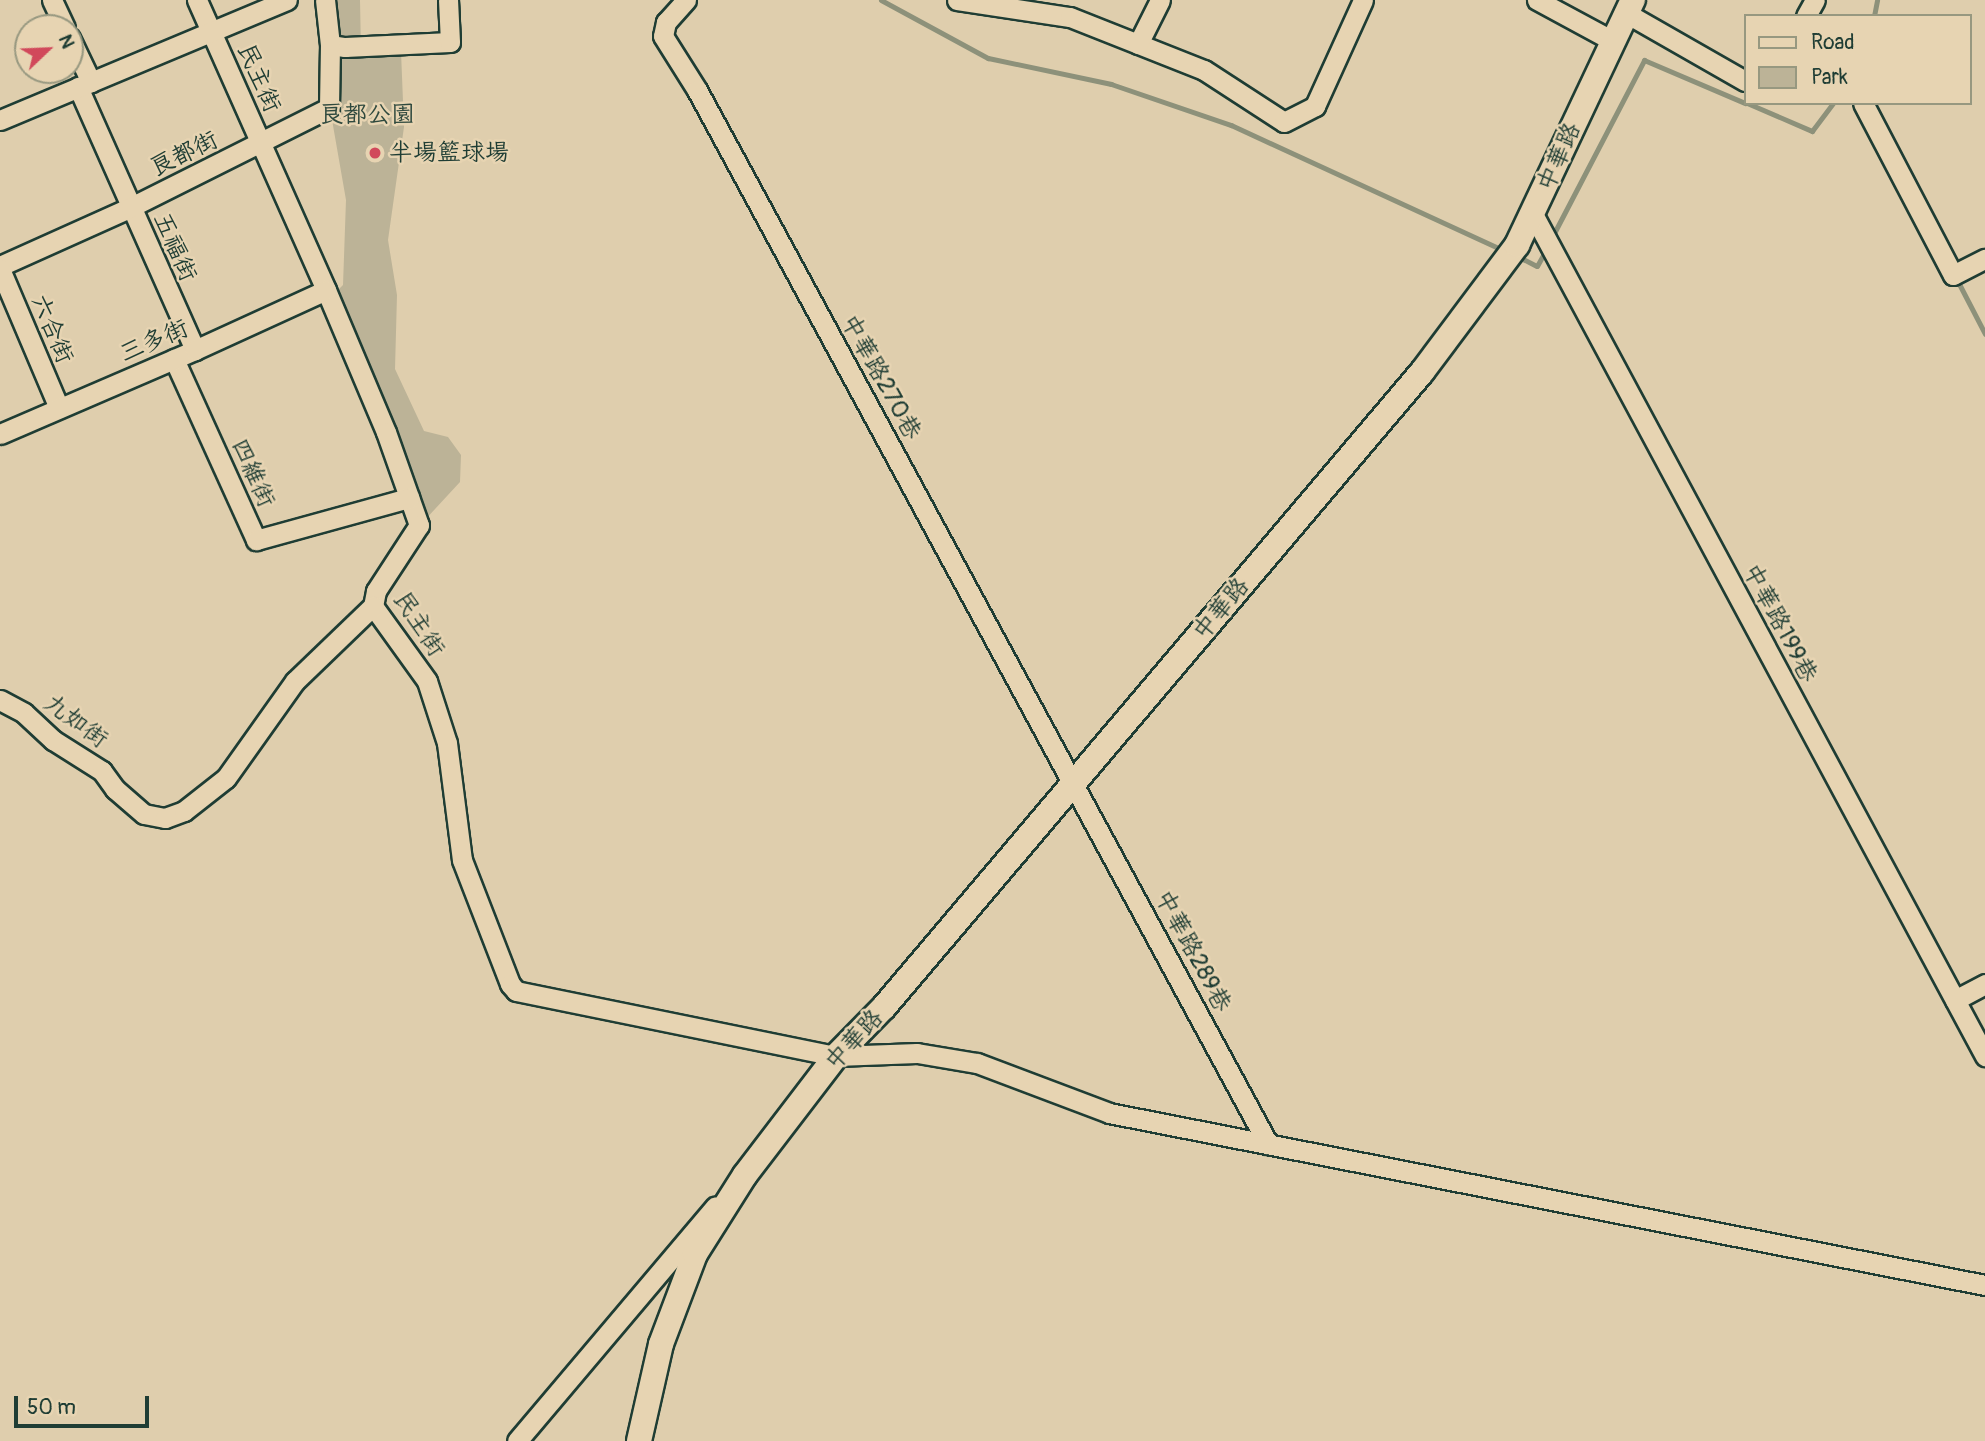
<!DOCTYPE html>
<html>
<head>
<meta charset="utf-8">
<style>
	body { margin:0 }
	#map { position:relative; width:1985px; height:1441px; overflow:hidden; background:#dfcead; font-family:Pangolin,"LXGW WenKai TC",sans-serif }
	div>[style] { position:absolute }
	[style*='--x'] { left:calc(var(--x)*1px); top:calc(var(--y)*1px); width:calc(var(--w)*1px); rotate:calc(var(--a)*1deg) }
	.green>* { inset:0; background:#bcb397 }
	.stream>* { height:5px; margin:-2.5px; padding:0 2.5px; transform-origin:2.5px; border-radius:2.5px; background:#8d917a }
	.roads { filter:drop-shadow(2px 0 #1f3d34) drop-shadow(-2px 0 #1f3d34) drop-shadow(0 2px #1f3d34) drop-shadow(0 -2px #1f3d34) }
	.minor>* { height:19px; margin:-9.5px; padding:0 9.5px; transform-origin:9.5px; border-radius:9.5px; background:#e7d4b2 }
	.major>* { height:24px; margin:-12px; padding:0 12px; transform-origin:12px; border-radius:12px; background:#e7d4b2 }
	.dots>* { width:19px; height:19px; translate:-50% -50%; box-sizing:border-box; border:4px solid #e7d4b2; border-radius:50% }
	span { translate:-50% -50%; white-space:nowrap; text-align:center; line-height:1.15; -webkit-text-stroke:5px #e7d4b2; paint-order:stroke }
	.street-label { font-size:24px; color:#1f3d34 }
	.park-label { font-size:24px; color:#2f493e }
	.poi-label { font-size:24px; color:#1f3d34 }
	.left { translate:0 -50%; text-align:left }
	.legend { position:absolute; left:1744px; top:14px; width:228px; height:91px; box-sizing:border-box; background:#e7d4b2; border:2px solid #979880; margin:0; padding:9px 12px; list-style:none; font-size:21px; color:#1f3d34 }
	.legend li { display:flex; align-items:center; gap:14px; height:35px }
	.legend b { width:35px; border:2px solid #979880 }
	.north { position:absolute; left:14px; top:14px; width:70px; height:70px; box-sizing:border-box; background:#e7d4b2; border:2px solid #979880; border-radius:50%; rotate:67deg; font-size:19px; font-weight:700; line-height:28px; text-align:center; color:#1f3d34 }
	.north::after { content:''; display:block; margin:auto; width:24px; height:32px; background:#d1495b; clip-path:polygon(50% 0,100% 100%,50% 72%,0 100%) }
	.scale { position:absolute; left:14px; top:1396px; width:135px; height:32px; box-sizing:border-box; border:4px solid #1f3d34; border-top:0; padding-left:9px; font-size:21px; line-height:24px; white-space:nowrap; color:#1f3d34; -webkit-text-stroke:5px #e7d4b2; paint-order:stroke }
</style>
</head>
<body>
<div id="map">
	<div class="green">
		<div style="clip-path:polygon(329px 0,360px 0,361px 52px,401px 51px,404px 127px,388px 240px,397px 295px,395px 369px,424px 431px,448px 437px,461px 455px,460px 482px,423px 522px,333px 295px,343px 285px,346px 200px,331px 114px)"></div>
	</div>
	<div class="stream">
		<div style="--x:881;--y:0;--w:122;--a:28.5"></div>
		<div style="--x:988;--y:58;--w:126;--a:11.9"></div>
		<div style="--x:1111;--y:84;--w:127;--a:18.9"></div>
		<div style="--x:1231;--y:125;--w:302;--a:24.7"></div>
		<div style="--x:1874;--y:16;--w:16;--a:-79"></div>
		<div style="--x:1747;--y:103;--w:71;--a:23.3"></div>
		<div style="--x:1812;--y:131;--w:35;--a:-53"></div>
		<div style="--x:1551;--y:239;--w:202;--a:-62.5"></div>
		<div style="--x:1644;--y:60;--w:110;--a:23.1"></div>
		<div style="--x:1517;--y:256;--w:22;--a:27"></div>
		<div style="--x:1537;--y:266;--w:21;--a:-61"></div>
		<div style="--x:1956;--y:278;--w:63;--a:62.6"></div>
	</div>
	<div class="roads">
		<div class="minor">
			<div style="--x:52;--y:0;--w:31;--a:65"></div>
			<div style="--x:197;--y:0;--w:317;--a:66"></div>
			<div style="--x:326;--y:290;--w:154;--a:67.1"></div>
			<div style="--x:386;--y:432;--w:99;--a:70.5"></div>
			<div style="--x:419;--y:525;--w:79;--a:123.1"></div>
			<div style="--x:376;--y:591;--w:15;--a:101"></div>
			<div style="--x:373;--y:606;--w:92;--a:54.2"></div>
			<div style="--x:427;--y:681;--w:65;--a:72.1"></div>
			<div style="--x:447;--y:743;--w:118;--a:82.7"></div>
			<div style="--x:462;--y:860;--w:133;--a:68.8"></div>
			<div style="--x:510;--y:984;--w:9;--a:49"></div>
			<div style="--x:516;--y:991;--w:327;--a:11.5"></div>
			<div style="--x:836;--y:1056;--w:81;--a:-2.1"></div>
			<div style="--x:917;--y:1053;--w:61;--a:9.5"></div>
			<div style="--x:977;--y:1063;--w:141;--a:20.7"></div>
			<div style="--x:1109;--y:1113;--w:893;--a:11.11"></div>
			<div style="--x:686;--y:0;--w:30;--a:132"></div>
			<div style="--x:666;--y:22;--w:14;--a:102"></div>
			<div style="--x:663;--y:36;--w:64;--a:57.8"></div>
			<div style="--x:697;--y:90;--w:1199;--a:61.55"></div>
			<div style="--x:957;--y:0;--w:114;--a:8.6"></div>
			<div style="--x:1070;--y:17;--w:144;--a:21.6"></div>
			<div style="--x:1204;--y:70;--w:95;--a:33"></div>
			<div style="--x:1284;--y:122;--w:35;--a:-27"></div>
			<div style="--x:1315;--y:106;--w:116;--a:-65.6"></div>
			<div style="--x:1537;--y:0;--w:84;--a:28.4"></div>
			<div style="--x:1626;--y:13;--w:137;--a:29.7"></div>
			<div style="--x:1806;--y:16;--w:18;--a:-61"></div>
			<div style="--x:70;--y:38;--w:49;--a:64.5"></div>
			<div style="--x:1138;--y:44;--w:49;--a:-63.4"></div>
			<div style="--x:330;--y:45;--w:15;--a:8"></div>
			<div style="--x:345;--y:47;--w:105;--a:-2.7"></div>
			<div style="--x:450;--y:42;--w:42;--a:-92.7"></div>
			<div style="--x:78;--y:87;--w:288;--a:66"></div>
			<div style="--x:1863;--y:103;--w:194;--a:62.4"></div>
			<div style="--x:1953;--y:275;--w:36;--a:-27"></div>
			<div style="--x:0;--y:120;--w:311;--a:-22.7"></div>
			<div style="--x:1533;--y:214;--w:956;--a:61.77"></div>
			<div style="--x:0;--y:266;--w:144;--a:-24.2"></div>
			<div style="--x:131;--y:207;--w:221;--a:-26.6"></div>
			<div style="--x:329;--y:108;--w:63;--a:-89.1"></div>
			<div style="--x:330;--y:45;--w:45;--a:-96.3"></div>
			<div style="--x:0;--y:269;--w:151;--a:67"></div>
			<div style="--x:174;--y:359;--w:199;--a:65.6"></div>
			<div style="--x:256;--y:540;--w:159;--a:-15.4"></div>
			<div style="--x:0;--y:434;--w:212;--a:-23.3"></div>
			<div style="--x:195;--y:350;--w:144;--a:-24.6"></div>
			<div style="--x:0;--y:700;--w:27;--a:28"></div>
			<div style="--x:24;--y:713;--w:40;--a:43"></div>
			<div style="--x:53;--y:740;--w:58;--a:32.3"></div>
			<div style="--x:102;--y:771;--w:22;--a:54"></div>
			<div style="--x:115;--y:789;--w:38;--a:41"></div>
			<div style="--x:144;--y:814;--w:21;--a:11"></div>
			<div style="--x:165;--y:818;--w:20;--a:-20"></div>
			<div style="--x:184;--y:811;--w:53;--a:-38.2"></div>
			<div style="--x:226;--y:778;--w:119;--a:-54.6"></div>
			<div style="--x:295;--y:681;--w:108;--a:-43.9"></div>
			<div style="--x:1955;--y:1000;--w:34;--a:-28"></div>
			<div style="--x:517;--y:1441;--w:307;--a:-49.8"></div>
		</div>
		<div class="major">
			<div style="--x:639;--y:1441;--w:99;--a:-77.2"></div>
			<div style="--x:661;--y:1344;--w:96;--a:-69.3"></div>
			<div style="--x:695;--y:1254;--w:93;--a:-57.7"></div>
			<div style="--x:745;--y:1175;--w:150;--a:-52.6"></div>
			<div style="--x:836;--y:1056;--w:69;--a:-45.6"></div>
			<div style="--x:884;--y:1007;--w:832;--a:-49.73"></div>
			<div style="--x:1422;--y:372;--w:159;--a:-53.2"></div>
			<div style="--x:1517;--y:245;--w:271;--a:-64.7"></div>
		</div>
	</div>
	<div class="dots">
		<div style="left:375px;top:153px;background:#d1495b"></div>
	</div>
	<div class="street-label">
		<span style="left:259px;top:78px;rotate:66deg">民主街</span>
		<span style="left:184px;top:154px;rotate:-26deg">良都街</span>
		<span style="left:1559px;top:157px;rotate:-66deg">中華路</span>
		<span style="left:175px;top:247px;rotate:66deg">五福街</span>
		<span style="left:52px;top:329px;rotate:67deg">六合街</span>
		<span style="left:154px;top:341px;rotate:-23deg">三多街</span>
		<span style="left:881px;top:377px;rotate:61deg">中華路270巷</span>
		<span style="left:253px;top:473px;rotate:66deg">四維街</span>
		<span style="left:1221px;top:609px;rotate:-50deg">中華路</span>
		<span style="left:1780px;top:623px;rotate:62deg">中華路199巷</span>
		<span style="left:419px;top:624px;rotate:57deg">民主街</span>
		<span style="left:76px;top:721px;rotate:37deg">九如街</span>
		<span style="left:1193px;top:951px;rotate:62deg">中華路289巷</span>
		<span style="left:854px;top:1040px;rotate:-47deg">中華路</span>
	</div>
	<div class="park-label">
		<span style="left:367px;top:115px">良都公園</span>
	</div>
	<div class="poi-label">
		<span class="left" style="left:389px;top:153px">半場籃球場</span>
	</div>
	<ul class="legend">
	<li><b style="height:9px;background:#e7d4b2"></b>Road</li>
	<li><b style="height:19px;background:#bcb397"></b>Park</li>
	</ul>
	<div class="north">N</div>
	<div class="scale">50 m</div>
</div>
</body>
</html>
